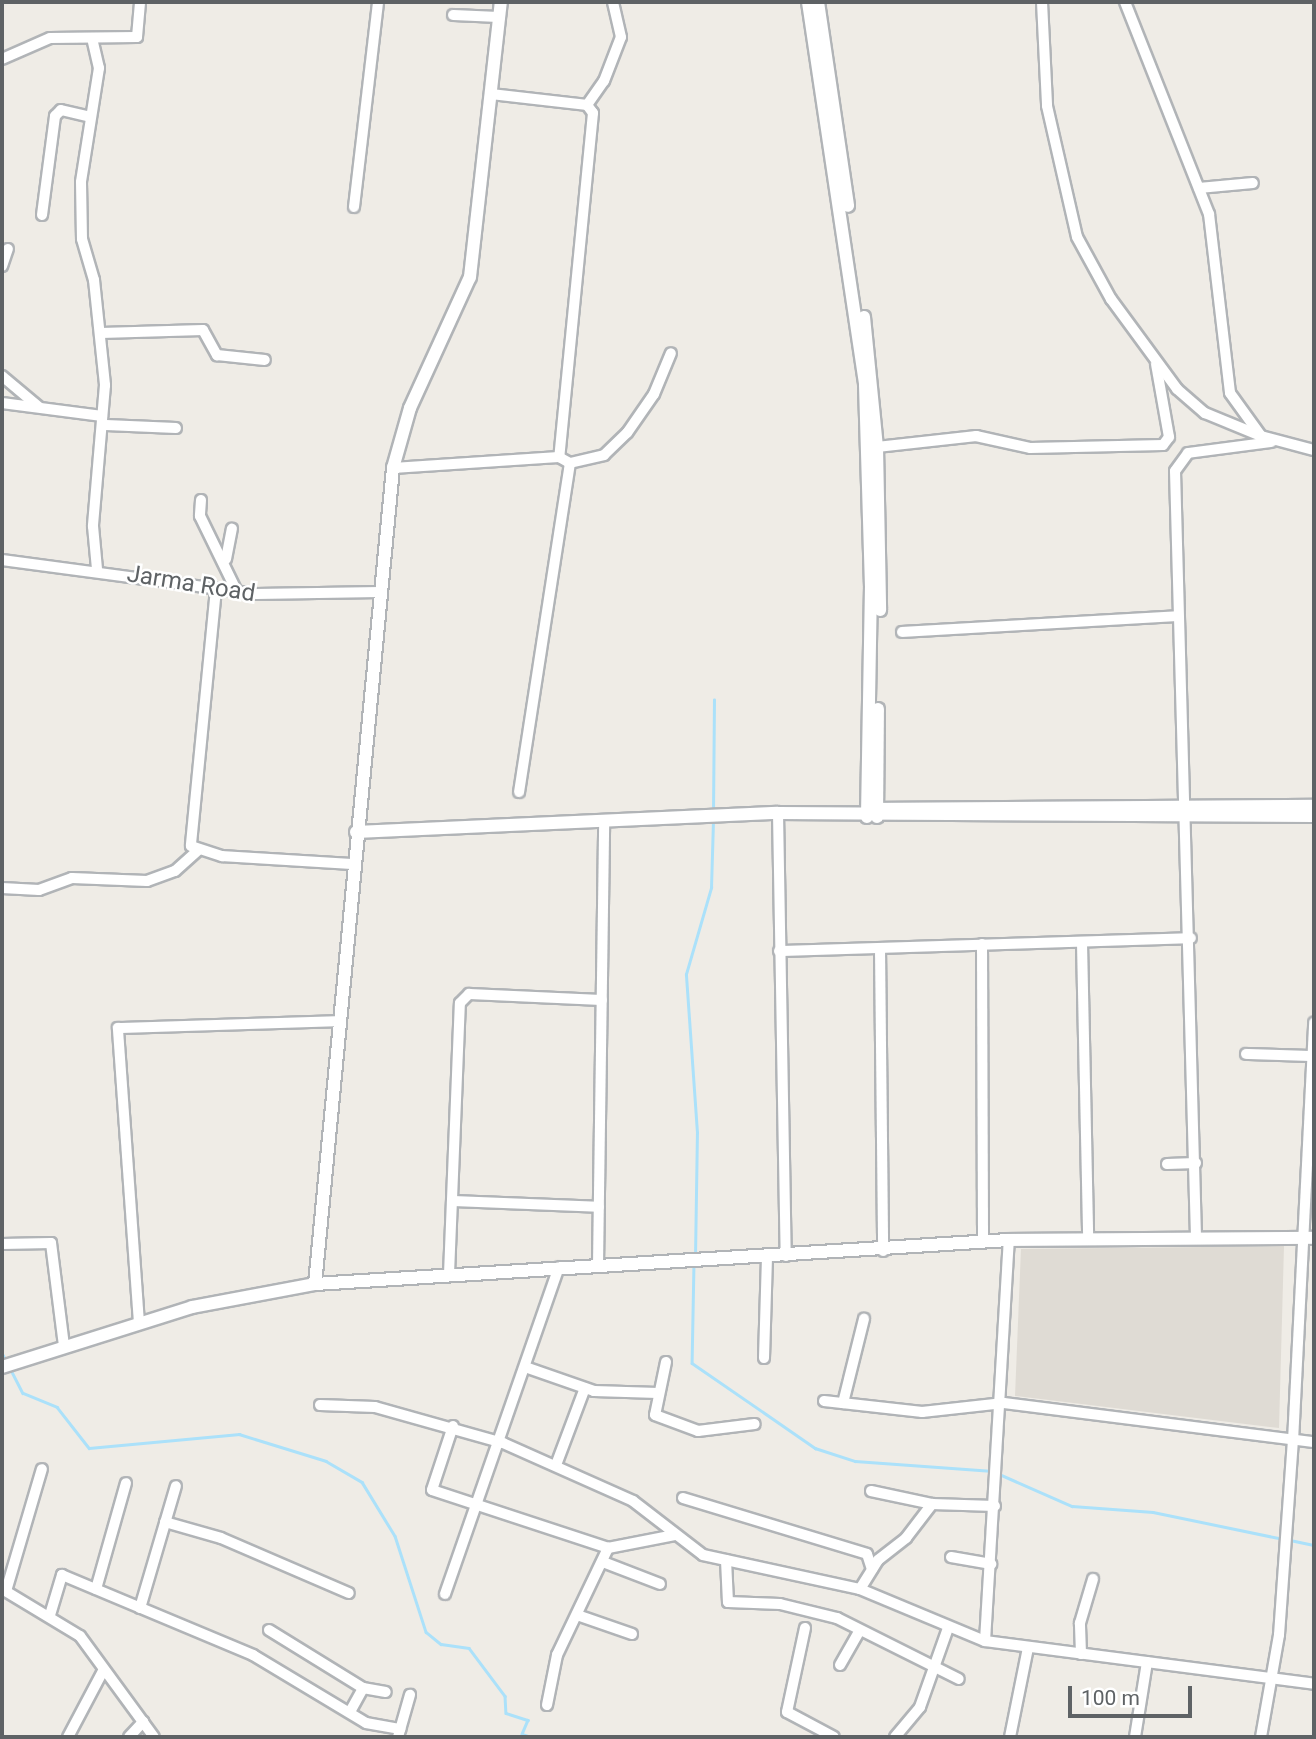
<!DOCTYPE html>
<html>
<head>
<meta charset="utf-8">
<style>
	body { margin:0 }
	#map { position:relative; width:1316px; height:1739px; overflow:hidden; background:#efece6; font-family:Roboto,sans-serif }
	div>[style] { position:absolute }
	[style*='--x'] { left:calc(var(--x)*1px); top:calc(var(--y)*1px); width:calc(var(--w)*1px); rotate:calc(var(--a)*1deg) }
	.education>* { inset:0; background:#dfdbd4 }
	.stream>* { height:2.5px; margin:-1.25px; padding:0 1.25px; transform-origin:1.25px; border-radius:1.25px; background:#abe1fa }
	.roads { filter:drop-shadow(2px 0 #b1b4b7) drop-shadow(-2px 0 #b1b4b7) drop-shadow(0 2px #b1b4b7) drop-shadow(0 -2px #b1b4b7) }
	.minor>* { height:10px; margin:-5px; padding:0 5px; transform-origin:5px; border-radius:5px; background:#fff }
	.tertiary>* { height:12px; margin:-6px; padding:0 6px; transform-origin:6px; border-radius:6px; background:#fff }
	span { translate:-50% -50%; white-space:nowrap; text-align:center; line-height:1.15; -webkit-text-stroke:5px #fff; paint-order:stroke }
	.street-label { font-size:24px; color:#5e6265 }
	.frame { position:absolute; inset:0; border:4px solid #5e6265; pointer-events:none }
	.scale { position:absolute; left:1068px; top:1686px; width:124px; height:32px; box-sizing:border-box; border:4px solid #5e6265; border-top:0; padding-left:9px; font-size:21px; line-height:24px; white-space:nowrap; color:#5e6265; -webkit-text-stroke:5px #fff; paint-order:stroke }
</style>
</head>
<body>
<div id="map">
	<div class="education">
		<div style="clip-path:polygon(1284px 1246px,1279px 1428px,1015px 1396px,1021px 1249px)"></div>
	</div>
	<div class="stream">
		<div style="--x:713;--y:813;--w:113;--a:-89.5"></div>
		<div style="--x:695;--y:1257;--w:124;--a:-89.1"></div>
		<div style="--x:697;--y:1133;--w:159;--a:-94"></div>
		<div style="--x:686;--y:974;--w:90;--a:-73.8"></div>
		<div style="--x:711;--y:888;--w:68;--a:-88.3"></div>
		<div style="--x:694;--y:1263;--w:100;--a:91.1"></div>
		<div style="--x:692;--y:1363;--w:150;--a:34.6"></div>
		<div style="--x:815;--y:1448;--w:42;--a:18"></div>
		<div style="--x:855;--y:1461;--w:138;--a:4.1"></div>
		<div style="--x:2;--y:1353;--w:10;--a:61"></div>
		<div style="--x:10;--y:1368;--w:28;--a:63"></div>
		<div style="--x:23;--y:1393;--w:37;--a:22"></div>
		<div style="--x:57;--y:1407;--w:52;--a:52"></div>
		<div style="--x:89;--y:1448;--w:151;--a:-5.3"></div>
		<div style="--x:239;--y:1434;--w:91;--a:17.2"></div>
		<div style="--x:326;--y:1461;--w:42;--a:30.3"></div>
		<div style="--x:362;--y:1482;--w:63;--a:58.6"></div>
		<div style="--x:395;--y:1536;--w:101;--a:72.1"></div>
		<div style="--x:426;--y:1632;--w:19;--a:39"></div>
		<div style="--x:441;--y:1644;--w:28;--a:8"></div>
		<div style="--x:469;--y:1648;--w:60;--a:53.1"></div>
		<div style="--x:505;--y:1696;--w:17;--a:87"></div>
		<div style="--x:506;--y:1713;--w:23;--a:18"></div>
		<div style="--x:528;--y:1720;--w:15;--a:113"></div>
		<div style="--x:522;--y:1734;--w:9;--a:18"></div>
		<div style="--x:999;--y:1474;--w:80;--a:23.7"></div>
		<div style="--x:1072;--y:1506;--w:81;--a:4.2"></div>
		<div style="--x:1153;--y:1512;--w:133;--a:11.7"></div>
		<div style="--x:1290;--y:1540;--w:25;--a:12"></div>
	</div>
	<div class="roads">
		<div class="minor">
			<div style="--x:1042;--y:2;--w:104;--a:87.2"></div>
			<div style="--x:1047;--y:106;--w:134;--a:77.1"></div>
			<div style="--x:1077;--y:237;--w:71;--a:61.3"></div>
			<div style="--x:1111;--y:299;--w:112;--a:53.7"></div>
			<div style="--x:1177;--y:389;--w:37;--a:41"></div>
			<div style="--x:1205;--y:413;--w:61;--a:22.3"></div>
			<div style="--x:1125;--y:2;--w:228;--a:68.4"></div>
			<div style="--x:1209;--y:214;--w:180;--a:83.3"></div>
			<div style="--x:1230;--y:393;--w:53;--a:54.2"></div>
			<div style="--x:1261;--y:436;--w:55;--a:14.8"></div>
			<div style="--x:453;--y:15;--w:46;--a:2.5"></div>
			<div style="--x:92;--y:38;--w:31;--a:77"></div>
			<div style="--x:99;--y:68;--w:115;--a:99"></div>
			<div style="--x:81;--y:182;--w:57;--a:89"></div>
			<div style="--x:82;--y:239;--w:43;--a:73.7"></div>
			<div style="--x:94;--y:280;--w:106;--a:84"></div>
			<div style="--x:105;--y:385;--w:142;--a:94.9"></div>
			<div style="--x:93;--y:526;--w:43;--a:84.7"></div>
			<div style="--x:2;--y:59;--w:52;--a:-23.6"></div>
			<div style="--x:50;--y:38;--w:87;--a:-0.7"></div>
			<div style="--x:137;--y:37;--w:35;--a:-85"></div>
			<div style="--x:491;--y:94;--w:97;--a:6.5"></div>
			<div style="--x:587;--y:105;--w:10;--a:53"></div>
			<div style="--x:593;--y:113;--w:346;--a:95.6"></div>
			<div style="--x:587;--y:105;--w:29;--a:-55"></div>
			<div style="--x:604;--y:81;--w:47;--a:-68.9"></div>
			<div style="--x:621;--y:37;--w:36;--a:-103"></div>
			<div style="--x:1199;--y:188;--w:54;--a:-5.3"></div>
			<div style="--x:354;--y:207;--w:206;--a:-83.3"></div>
			<div style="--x:42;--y:215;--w:100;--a:-82.5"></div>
			<div style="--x:55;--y:116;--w:8;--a:-45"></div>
			<div style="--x:61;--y:110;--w:28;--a:13"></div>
			<div style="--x:2;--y:266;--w:18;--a:-71"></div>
			<div style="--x:101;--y:333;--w:102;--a:-1.7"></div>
			<div style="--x:203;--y:330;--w:29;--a:61"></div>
			<div style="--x:217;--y:355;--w:48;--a:5.9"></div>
			<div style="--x:2;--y:376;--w:48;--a:40"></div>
			<div style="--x:2;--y:403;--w:101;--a:7.4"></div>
			<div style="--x:106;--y:425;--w:70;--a:2.5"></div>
			<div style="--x:877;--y:447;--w:100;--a:-6.3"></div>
			<div style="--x:976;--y:436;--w:55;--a:12.5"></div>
			<div style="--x:1030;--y:448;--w:133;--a:-1.3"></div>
			<div style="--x:1163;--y:445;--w:10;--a:-53"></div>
			<div style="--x:1169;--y:437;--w:74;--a:-100.1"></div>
			<div style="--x:570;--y:463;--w:35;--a:-13"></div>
			<div style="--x:604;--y:455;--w:32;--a:-44"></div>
			<div style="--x:627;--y:433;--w:47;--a:-55.3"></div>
			<div style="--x:654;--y:394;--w:44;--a:-67.5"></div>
			<div style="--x:393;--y:468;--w:166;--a:-3.8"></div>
			<div style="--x:559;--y:457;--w:13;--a:29"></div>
			<div style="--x:570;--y:463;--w:333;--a:98.8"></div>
			<div style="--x:201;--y:500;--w:16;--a:94"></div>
			<div style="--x:200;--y:516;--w:85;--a:64"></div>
			<div style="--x:226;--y:559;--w:31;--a:-79"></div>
			<div style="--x:2;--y:560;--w:256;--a:7.6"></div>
			<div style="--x:256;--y:594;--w:124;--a:-0.9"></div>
			<div style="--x:216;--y:589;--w:258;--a:95.6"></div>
			<div style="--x:191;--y:846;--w:33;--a:18"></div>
			<div style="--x:222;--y:856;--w:129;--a:3.5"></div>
			<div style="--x:902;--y:632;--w:275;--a:-3.3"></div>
			<div style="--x:778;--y:813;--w:443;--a:89"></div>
			<div style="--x:2;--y:888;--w:37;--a:3"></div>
			<div style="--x:39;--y:890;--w:35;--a:-20"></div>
			<div style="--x:72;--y:878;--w:75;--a:2.3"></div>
			<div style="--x:147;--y:881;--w:30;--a:-20"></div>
			<div style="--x:175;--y:871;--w:30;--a:-42"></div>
			<div style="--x:1082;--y:943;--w:295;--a:88.8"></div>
			<div style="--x:982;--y:944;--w:298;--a:89.8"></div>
			<div style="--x:880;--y:948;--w:303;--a:89.4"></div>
			<div style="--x:779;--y:951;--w:412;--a:-1.8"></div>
			<div style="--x:1246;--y:1054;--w:67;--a:1.7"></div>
			<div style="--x:1167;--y:1164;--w:29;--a:-2"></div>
			<div style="--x:452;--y:1201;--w:147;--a:2.3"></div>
			<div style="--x:1196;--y:1237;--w:766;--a:-91.57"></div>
			<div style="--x:1175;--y:471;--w:22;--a:-54"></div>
			<div style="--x:1188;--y:453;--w:84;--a:-7.5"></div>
			<div style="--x:2;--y:1244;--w:49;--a:-1.2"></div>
			<div style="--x:51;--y:1243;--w:104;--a:82.8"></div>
			<div style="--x:598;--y:1265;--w:444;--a:-89.2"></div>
			<div style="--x:449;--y:1274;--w:271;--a:-87.7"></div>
			<div style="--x:460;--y:1003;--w:13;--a:-45"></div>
			<div style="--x:469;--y:994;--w:133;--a:2.6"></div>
			<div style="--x:139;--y:1323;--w:296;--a:-94.1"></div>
			<div style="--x:118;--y:1028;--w:220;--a:-1.8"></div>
			<div style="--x:764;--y:1358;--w:101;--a:-88.3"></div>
			<div style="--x:666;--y:1362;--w:54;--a:101.7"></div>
			<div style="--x:655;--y:1415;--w:46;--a:20.4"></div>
			<div style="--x:698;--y:1431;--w:57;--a:-7"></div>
			<div style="--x:528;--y:1368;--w:70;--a:19.2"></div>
			<div style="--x:594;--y:1391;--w:64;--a:1.8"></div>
			<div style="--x:824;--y:1401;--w:99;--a:6.4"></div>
			<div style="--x:922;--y:1412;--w:82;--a:-6.3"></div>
			<div style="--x:1004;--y:1403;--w:312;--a:7.2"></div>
			<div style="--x:843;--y:1403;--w:87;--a:-76"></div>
			<div style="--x:320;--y:1405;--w:55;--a:2.1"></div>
			<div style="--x:375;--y:1407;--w:133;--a:15.7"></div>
			<div style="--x:503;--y:1443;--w:142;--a:24"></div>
			<div style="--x:633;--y:1501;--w:88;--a:37.6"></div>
			<div style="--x:703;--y:1555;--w:161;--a:12.2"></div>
			<div style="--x:860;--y:1589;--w:135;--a:22.6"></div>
			<div style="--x:985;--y:1641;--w:332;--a:7.4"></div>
			<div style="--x:453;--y:1426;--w:67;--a:108.2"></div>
			<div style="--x:432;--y:1490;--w:185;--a:18.2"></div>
			<div style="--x:556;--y:1465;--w:82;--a:-69.4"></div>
			<div style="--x:871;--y:1491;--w:62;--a:12"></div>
			<div style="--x:932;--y:1504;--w:63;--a:1.8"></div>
			<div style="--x:683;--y:1498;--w:192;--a:16.9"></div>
			<div style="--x:867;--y:1554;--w:16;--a:72"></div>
			<div style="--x:165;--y:1522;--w:58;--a:15.9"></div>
			<div style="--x:221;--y:1538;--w:139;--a:23.3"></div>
			<div style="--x:951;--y:1557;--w:41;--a:9.9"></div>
			<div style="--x:726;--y:1560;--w:42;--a:87.3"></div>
			<div style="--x:728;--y:1602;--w:52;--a:2.2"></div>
			<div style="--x:780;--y:1604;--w:59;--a:13.8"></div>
			<div style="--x:837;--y:1618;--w:136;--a:26.6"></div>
			<div style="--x:603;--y:1562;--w:61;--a:21.1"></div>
			<div style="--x:2;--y:1589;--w:91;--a:31.1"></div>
			<div style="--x:80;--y:1636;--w:125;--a:53.8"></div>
			<div style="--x:96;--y:1589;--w:110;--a:-74.2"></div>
			<div style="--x:860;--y:1589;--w:34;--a:-58"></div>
			<div style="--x:878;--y:1560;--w:36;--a:-38"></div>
			<div style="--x:906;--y:1538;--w:43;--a:-52.6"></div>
			<div style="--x:6;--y:1591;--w:127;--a:-73.6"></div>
			<div style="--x:445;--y:1594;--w:346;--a:-70.8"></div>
			<div style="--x:140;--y:1608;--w:127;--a:-73.6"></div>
			<div style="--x:50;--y:1615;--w:42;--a:-73.3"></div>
			<div style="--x:62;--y:1575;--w:207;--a:22.7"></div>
			<div style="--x:253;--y:1655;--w:132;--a:31"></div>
			<div style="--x:366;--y:1723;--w:35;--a:10"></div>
			<div style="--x:580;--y:1616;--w:55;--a:19.1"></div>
			<div style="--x:805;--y:1628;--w:86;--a:102.1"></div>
			<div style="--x:787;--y:1712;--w:53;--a:28"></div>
			<div style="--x:269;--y:1630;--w:110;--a:31.7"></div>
			<div style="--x:363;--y:1688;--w:23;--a:10"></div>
			<div style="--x:985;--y:1641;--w:402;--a:-86.6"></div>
			<div style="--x:1081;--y:1654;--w:31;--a:-92"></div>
			<div style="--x:1080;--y:1623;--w:46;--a:-73.5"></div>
			<div style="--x:840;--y:1665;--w:40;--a:-60.3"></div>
			<div style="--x:547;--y:1705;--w:51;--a:-78.7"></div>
			<div style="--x:557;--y:1655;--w:119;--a:-64.5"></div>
			<div style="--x:608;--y:1548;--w:68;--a:-11"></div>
			<div style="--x:351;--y:1710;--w:25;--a:-61"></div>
			<div style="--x:68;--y:1737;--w:75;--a:-62.1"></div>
			<div style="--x:129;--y:1737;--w:21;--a:-47"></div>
			<div style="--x:398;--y:1737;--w:44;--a:-74.1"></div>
			<div style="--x:895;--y:1737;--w:39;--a:-50"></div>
			<div style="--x:920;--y:1707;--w:84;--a:-70.5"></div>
			<div style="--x:1010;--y:1737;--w:91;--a:-78.6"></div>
			<div style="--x:1135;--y:1737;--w:76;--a:-80.9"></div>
			<div style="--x:1261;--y:1737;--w:104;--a:-80"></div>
			<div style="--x:1279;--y:1635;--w:195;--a:-85.9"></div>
			<div style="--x:1293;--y:1441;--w:419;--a:-87.1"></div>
		</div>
		<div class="tertiary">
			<div style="--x:808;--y:2;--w:387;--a:81.5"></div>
			<div style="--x:865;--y:385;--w:201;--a:88.3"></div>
			<div style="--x:871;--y:586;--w:231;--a:91"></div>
			<div style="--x:818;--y:2;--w:206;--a:81.6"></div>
			<div style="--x:864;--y:317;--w:131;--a:84.3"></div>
			<div style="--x:877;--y:447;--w:163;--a:88.9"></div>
			<div style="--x:871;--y:809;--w:443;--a:-0.4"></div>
			<div style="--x:877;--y:817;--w:108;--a:-89.5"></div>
			<div style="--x:356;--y:832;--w:422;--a:-2.6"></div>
			<div style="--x:778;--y:813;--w:536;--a:0.32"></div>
			<div style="--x:315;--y:1284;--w:820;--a:-84.54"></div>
			<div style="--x:393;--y:468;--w:62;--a:-74.2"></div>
			<div style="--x:410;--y:408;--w:144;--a:-65.4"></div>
			<div style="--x:470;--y:277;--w:277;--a:-83.6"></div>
			<div style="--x:2;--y:1367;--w:199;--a:-17.5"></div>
			<div style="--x:192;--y:1307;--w:125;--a:-10.6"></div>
			<div style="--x:315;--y:1284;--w:695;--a:-3.63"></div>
			<div style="--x:1009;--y:1240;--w:305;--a:-0.4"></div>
		</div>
	</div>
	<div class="street-label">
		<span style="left:191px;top:584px;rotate:9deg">Jarma Road</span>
	</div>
	<div class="frame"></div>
	<div class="scale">100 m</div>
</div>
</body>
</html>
